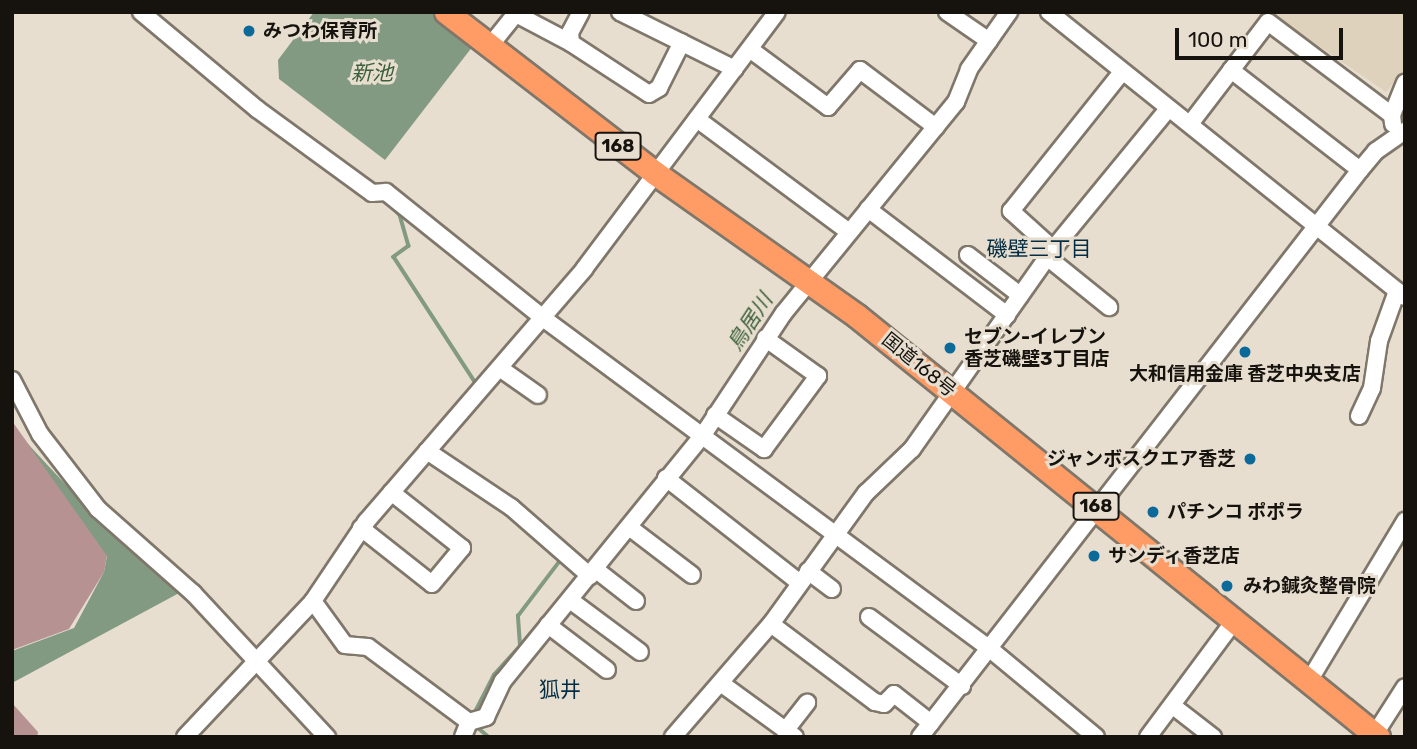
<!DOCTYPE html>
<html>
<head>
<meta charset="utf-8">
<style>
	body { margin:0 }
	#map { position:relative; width:1417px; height:749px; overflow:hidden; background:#e7decf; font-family:Rubik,"Noto Sans JP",sans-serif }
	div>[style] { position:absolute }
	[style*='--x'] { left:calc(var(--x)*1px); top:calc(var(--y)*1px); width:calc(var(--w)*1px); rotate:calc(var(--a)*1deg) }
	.built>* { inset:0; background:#dfd2bd }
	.forest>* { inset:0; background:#b69292 }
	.water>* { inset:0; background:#839a82 }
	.stream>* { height:3.5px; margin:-1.75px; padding:0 1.75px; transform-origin:1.75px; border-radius:1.75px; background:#839a82 }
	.roads { filter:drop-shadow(2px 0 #7f776a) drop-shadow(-2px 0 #7f776a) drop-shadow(0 2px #7f776a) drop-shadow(0 -2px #7f776a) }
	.minor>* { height:16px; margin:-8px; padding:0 8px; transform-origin:8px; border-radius:8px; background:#fff }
	.highway>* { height:23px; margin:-11.5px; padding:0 11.5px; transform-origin:11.5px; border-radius:11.5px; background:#ff9b64 }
	.dots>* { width:19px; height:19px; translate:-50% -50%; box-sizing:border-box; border:4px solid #e7decf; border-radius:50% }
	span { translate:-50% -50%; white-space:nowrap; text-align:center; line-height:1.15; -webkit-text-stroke:6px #e7decf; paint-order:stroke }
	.shield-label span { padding:2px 5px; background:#e7decf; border:2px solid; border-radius:5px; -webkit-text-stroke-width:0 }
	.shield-label { font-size:18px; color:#16130e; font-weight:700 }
	.poi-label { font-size:19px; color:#16130e; font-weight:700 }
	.left { translate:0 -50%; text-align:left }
	.right { translate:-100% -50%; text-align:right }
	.street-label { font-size:19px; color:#16130e }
	.water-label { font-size:21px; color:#3a5f3a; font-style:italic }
	.neighbourhood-label { font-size:21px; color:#042d44 }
	.frame { position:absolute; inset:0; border:14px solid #16130e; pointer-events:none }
	.scale { position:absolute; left:1175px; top:28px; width:168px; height:32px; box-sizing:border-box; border:4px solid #16130e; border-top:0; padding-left:9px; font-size:21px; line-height:24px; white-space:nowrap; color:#16130e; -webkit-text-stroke:5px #e7decf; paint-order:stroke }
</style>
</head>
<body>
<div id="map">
	<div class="built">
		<div style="clip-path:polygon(1269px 12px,1405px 12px,1405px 69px,1386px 92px)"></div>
	</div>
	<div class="forest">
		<div style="clip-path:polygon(12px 421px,107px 555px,104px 572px,69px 629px,12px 650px)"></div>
		<div style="clip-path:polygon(12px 703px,38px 732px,37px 737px,12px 737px)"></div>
	</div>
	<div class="water">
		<div style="clip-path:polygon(314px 12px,438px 12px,476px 42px,385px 160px,279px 79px,278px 60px)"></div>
		<div style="clip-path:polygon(27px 443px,107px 529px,181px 592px,12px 683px,12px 651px,74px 628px,104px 572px,107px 556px)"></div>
	</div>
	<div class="stream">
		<div style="--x:964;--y:64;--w:20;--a:-57"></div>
		<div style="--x:324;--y:148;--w:34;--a:37"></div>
		<div style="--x:390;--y:205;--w:14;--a:45"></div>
		<div style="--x:400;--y:215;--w:32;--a:74"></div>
		<div style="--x:409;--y:246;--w:19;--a:144"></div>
		<div style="--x:394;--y:257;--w:153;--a:57"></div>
		<div style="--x:777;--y:310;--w:34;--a:-54"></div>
		<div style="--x:709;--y:412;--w:90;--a:-56.3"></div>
		<div style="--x:426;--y:459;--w:37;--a:35"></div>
		<div style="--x:662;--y:473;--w:38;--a:-50"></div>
		<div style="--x:520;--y:646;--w:70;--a:-49.7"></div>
		<div style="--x:473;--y:716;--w:46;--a:-62.9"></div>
		<div style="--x:494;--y:675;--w:39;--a:-48"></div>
		<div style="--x:520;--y:646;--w:30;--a:-94"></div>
		<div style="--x:518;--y:616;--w:73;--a:-52.8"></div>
		<div style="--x:475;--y:725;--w:18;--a:41"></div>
	</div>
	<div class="roads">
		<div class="minor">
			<div style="--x:141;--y:12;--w:151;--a:39.9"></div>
			<div style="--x:257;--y:109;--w:142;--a:36.1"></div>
			<div style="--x:372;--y:193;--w:14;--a:-4"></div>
			<div style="--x:386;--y:192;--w:201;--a:38.7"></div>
			<div style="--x:543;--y:318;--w:556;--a:36.52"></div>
			<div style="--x:990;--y:649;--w:138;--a:39.7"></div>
			<div style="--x:581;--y:12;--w:24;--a:118"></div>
			<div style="--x:570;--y:33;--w:10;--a:84"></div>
			<div style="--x:571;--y:43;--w:93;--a:33.2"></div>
			<div style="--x:649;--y:94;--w:12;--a:-31"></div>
			<div style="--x:659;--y:88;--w:51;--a:-63.4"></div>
			<div style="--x:620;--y:12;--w:128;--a:26.4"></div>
			<div style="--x:947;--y:12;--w:51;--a:34.6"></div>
			<div style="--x:1049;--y:12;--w:456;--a:38.7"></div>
			<div style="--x:516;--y:14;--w:62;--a:27.8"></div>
			<div style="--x:489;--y:47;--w:45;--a:-51.3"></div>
			<div style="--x:751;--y:50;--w:96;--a:36.5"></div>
			<div style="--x:828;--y:107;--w:49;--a:-49.1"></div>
			<div style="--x:860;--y:70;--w:95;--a:36.9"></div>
			<div style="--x:1231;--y:70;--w:163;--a:37.8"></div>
			<div style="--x:697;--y:119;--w:189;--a:36.6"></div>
			<div style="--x:1190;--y:124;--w:128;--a:-52.6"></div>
			<div style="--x:1268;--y:22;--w:155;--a:36.9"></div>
			<div style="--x:1393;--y:124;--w:9;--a:-96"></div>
			<div style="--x:1392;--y:115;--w:35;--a:-68"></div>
			<div style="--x:868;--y:209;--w:175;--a:37.3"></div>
			<div style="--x:1053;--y:249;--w:57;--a:-137.9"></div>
			<div style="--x:1011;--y:211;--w:176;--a:-51.4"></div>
			<div style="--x:968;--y:255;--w:66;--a:37.6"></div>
			<div style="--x:1047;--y:257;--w:80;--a:38.9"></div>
			<div style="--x:501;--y:369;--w:45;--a:35.1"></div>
			<div style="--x:12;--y:380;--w:61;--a:62.6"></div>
			<div style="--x:40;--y:434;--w:95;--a:52.3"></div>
			<div style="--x:98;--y:509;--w:127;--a:41.5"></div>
			<div style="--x:193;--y:593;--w:197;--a:47.1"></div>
			<div style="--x:715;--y:415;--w:60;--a:34.8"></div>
			<div style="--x:764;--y:449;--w:91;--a:-53.5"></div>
			<div style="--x:818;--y:376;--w:65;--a:-144.4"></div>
			<div style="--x:1359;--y:416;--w:31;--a:-65"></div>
			<div style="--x:1372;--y:388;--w:48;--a:-81.5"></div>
			<div style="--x:1379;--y:341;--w:53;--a:-70.2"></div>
			<div style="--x:427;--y:451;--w:101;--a:33.7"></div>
			<div style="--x:511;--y:507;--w:105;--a:41.1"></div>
			<div style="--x:666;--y:478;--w:170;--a:38.1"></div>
			<div style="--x:629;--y:527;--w:79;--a:37.3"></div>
			<div style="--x:361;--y:528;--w:90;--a:38.3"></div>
			<div style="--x:432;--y:584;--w:47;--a:-50.2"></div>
			<div style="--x:462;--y:548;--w:90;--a:-141.7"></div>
			<div style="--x:595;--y:569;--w:52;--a:38"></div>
			<div style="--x:808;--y:571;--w:30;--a:37"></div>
			<div style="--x:570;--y:600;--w:87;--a:36.6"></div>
			<div style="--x:313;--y:601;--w:54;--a:54"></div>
			<div style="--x:345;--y:645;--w:23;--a:5"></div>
			<div style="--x:368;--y:647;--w:126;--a:36.6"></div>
			<div style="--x:469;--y:722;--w:16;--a:112"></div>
			<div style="--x:869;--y:617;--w:116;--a:36.6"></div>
			<div style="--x:771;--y:624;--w:130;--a:36.9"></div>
			<div style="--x:875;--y:702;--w:9;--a:13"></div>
			<div style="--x:884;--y:704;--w:14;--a:-45"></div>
			<div style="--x:894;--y:694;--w:47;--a:38.1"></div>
			<div style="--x:548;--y:625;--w:74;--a:37.3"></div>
			<div style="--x:1309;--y:681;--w:187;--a:-59"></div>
			<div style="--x:722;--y:684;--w:90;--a:36"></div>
			<div style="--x:1173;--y:706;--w:51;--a:37.8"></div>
			<div style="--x:469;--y:722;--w:18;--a:-16"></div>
			<div style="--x:486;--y:717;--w:40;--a:-65"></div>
			<div style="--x:503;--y:681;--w:317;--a:-50.9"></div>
			<div style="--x:703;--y:435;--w:145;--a:-56.5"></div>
			<div style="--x:783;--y:314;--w:274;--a:-50.8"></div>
			<div style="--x:956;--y:102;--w:35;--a:-68"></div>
			<div style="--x:969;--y:69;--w:70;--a:-54.9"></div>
			<div style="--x:785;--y:731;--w:36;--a:-52"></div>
			<div style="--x:185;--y:737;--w:187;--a:-46.7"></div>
			<div style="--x:313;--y:601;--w:95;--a:-56.1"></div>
			<div style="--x:366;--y:522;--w:334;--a:-49.2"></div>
			<div style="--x:584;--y:269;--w:321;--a:-53.1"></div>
			<div style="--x:673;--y:737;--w:150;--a:-49.1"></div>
			<div style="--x:771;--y:624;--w:162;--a:-54.1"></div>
			<div style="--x:866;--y:493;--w:64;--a:-43.7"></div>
			<div style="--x:912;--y:449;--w:245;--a:-54.8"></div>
			<div style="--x:1053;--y:249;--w:180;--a:-50.6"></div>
			<div style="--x:920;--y:737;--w:718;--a:-52.19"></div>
			<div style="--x:1360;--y:170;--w:25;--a:-50"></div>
			<div style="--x:1376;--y:151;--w:35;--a:-35"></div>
			<div style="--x:1148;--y:737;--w:144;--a:-53.4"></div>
			<div style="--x:1373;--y:737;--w:59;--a:-57.4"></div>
		</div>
		<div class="highway">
			<div style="--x:446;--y:12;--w:264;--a:37.6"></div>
			<div style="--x:655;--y:173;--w:247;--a:35.3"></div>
			<div style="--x:857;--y:316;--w:670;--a:38.94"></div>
		</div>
	</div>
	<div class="dots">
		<div style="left:249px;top:31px;background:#0b6a99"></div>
		<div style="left:950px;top:348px;background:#0b6a99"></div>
		<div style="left:1245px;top:352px;background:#0b6a99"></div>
		<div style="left:1250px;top:459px;background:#0b6a99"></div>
		<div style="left:1153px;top:512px;background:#0b6a99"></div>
		<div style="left:1094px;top:556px;background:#0b6a99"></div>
		<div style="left:1227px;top:586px;background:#0b6a99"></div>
	</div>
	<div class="shield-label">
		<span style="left:618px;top:146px">168</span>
		<span style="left:1096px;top:506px">168</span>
	</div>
	<div class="poi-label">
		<span class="left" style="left:263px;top:31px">みつわ保育所</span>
		<span class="left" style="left:964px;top:348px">セブン-イレブン<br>香芝磯壁3丁目店</span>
		<span style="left:1245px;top:374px">大和信用金庫 香芝中央支店</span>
		<span class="right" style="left:1236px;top:459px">ジャンボスクエア香芝</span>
		<span class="left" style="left:1167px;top:512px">パチンコ ポポラ</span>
		<span class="left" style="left:1108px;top:556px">サンディ香芝店</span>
		<span class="left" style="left:1243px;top:586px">みわ鍼灸整骨院</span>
	</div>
	<div class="street-label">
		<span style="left:919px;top:365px;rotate:39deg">国道168号</span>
	</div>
	<div class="water-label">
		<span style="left:372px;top:73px">新池</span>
		<span style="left:750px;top:322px;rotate:-57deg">鳥居川</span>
	</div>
	<div class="neighbourhood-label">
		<span style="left:1039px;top:249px">磯壁三丁目</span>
		<span style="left:560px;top:690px">狐井</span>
	</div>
	<div class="frame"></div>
	<div class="scale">100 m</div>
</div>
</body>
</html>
